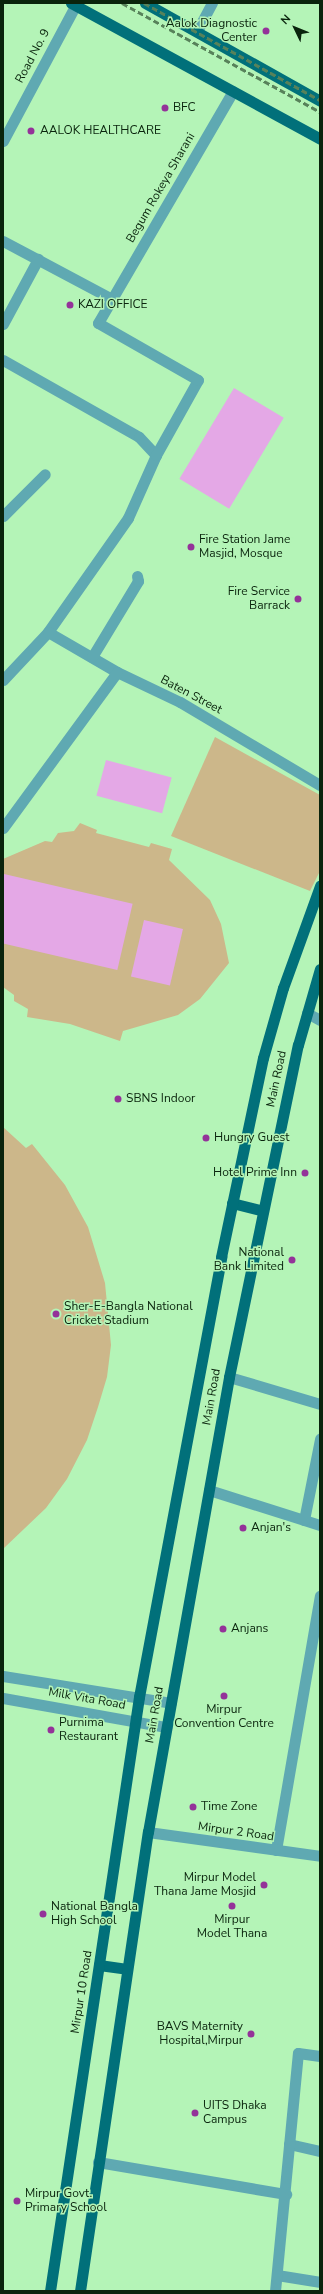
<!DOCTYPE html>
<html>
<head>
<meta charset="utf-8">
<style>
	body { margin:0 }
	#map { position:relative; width:323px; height:2294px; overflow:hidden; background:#b4f4b7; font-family:"Nunito Sans",sans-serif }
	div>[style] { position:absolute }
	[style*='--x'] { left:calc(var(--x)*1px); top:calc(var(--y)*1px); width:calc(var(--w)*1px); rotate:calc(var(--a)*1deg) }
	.green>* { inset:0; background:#ccb78a }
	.water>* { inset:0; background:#e4a8e6; transform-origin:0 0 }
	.minor>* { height:11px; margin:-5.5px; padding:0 5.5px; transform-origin:5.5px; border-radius:5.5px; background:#5fa9b2 }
	.tertiary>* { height:11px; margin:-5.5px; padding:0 5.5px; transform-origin:5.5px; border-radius:5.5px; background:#5fa9b2 }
	.primary>* { height:11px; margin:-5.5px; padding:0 5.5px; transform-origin:5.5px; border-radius:5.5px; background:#01707a }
	.rail>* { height:3px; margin-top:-1.5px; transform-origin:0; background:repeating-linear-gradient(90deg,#57825a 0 6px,transparent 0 9px) }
	.dots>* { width:11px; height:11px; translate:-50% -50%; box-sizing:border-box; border:2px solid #b4f4b7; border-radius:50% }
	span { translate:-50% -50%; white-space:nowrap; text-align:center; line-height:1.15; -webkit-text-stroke:3px #b4f4b7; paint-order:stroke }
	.poi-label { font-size:12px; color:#0a240d }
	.right { translate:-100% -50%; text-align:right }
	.left { translate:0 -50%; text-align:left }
	.street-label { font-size:12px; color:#0a240d }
	.frame { position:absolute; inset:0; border:4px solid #0a240d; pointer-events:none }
	.north { position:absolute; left:275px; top:8px; width:40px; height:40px; -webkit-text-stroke:3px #b4f4b7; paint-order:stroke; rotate:313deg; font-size:11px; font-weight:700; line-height:16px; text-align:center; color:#0a240d }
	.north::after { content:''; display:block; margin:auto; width:14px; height:18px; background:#0a240d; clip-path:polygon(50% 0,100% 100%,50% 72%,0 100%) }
</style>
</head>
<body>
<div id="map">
	<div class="green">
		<div style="clip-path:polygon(215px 737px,320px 795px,320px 871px,310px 891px,171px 836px)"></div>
		<div style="clip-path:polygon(80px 823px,97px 830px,96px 833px,149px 847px,151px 843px,172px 849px,169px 860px,210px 900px,221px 924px,229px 963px,200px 999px,178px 1015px,123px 1031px,120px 1041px,70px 1024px,27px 1017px,28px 1009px,14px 1001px,14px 995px,3px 987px,3px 859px,45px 841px,52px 842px,58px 833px,74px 831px)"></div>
		<div style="clip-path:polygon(3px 1127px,26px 1148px,32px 1144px,65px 1185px,88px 1227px,105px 1283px,111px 1345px,107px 1377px,98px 1407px,87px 1440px,67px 1479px,46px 1508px,3px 1549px)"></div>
	</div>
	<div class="water">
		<div style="left:234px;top:388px;width:58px;height:106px;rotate:31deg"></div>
		<div style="left:106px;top:760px;width:68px;height:37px;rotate:15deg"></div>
		<div style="left:4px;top:874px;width:132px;height:68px;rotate:13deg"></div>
		<div style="left:144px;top:920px;width:40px;height:58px;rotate:13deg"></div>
	</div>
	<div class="minor">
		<div style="--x:197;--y:31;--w:32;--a:-62"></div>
		<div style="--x:3;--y:141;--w:153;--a:-61.9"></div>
		<div style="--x:3;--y:241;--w:123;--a:28"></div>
		<div style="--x:3;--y:324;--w:74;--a:-61.7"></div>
		<div style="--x:3;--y:360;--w:156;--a:29.5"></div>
		<div style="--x:139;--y:437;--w:25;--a:47"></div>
		<div style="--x:156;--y:455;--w:69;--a:114"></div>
		<div style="--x:128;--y:518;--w:139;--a:125.1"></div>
		<div style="--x:48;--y:632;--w:66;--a:133.2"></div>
		<div style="--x:156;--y:455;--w:86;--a:-60.8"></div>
		<div style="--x:198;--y:380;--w:115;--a:-150.3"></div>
		<div style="--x:98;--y:323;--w:268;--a:-59.8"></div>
		<div style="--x:3;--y:516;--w:59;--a:-45"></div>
		<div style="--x:48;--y:632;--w:80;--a:30.1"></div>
		<div style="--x:117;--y:672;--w:70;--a:25.5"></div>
		<div style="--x:180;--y:702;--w:163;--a:30.7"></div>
		<div style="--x:92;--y:657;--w:89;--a:-58.8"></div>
		<div style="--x:138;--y:581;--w:5;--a:-101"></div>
		<div style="--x:3;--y:828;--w:193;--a:-53.8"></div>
		<div style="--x:307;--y:1013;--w:15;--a:28"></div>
		<div style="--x:229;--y:1377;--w:95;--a:16.5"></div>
		<div style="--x:209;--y:1490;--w:116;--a:17.5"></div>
		<div style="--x:304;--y:1520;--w:83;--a:-78.8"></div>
		<div style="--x:276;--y:1850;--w:258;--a:-80.2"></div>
		<div style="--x:289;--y:2144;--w:32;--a:13"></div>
		<div style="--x:98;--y:2162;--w:191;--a:9.7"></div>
		<div style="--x:277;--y:2275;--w:44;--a:9.2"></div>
		<div style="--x:275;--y:2291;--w:239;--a:-84.5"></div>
		<div style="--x:298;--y:2053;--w:22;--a:8"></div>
	</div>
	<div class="tertiary">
		<div style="--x:3;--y:1676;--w:170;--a:9.1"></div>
		<div style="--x:3;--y:1698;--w:166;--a:10.1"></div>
		<div style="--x:148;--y:1832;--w:174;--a:7.9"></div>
	</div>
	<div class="primary">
		<div style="--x:71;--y:3;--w:284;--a:28.6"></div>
		<div style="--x:145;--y:3;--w:201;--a:29.2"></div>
		<div style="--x:232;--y:1203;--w:32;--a:14"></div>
		<div style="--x:99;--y:1965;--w:28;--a:8"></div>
		<div style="--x:50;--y:2291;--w:601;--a:-81.48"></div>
		<div style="--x:139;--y:1697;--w:448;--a:-79.4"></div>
		<div style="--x:221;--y:1257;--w:203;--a:-78.1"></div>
		<div style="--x:263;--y:1058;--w:73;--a:-74.1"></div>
		<div style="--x:283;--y:988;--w:109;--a:-70.1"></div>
		<div style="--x:80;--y:2291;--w:464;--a:-81.6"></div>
		<div style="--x:148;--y:1832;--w:462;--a:-79.9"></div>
		<div style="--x:229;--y:1377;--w:339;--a:-78.3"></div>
		<div style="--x:298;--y:1045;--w:79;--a:-73.9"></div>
	</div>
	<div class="rail">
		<div style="--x:122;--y:3;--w:226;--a:28.8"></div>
		<div style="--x:144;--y:3;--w:201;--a:28.9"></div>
	</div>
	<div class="dots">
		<div style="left:266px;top:31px;background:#943299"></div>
		<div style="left:165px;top:108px;background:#943299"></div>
		<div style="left:31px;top:131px;background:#943299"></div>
		<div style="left:70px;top:305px;background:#943299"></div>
		<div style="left:191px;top:547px;background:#943299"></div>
		<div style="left:298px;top:599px;background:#943299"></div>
		<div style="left:118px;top:1099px;background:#943299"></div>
		<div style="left:206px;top:1138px;background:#943299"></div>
		<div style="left:305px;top:1173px;background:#943299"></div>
		<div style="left:292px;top:1260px;background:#943299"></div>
		<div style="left:56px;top:1314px;background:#943299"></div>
		<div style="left:243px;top:1528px;background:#943299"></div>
		<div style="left:223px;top:1629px;background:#943299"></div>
		<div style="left:224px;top:1696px;background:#943299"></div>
		<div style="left:51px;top:1730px;background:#943299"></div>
		<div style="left:193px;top:1807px;background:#943299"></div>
		<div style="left:264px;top:1885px;background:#943299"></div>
		<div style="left:232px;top:1906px;background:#943299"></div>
		<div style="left:43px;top:1914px;background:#943299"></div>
		<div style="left:251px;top:2034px;background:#943299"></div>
		<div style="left:195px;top:2113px;background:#943299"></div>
		<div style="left:17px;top:2201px;background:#943299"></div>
	</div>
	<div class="poi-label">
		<span class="right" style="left:257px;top:31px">Aalok Diagnostic<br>Center</span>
		<span class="left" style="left:173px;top:108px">BFC</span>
		<span class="left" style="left:40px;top:131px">AALOK HEALTHCARE</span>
		<span class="left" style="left:78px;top:305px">KAZI OFFICE</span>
		<span class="left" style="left:199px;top:547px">Fire Station Jame<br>Masjid, Mosque</span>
		<span class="right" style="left:290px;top:599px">Fire Service<br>Barrack</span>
		<span class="left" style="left:126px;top:1099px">SBNS Indoor</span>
		<span class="left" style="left:214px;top:1138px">Hungry Guest</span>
		<span class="right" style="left:297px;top:1173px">Hotel Prime Inn</span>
		<span class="right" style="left:284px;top:1260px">National<br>Bank Limited</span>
		<span class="left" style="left:64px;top:1314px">Sher-E-Bangla National<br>Cricket Stadium</span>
		<span class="left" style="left:251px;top:1528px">Anjan's</span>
		<span class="left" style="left:231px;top:1629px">Anjans</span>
		<span style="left:224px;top:1717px">Mirpur<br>Convention Centre</span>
		<span class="left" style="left:59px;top:1730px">Purnima<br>Restaurant</span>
		<span class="left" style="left:201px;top:1807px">Time Zone</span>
		<span class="right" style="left:256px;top:1885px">Mirpur Model<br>Thana Jame Mosjid</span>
		<span class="left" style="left:51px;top:1914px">National Bangla<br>High School</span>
		<span style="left:232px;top:1927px">Mirpur<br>Model Thana</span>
		<span class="right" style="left:243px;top:2034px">BAVS Maternity<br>Hospital,Mirpur</span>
		<span class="left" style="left:203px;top:2113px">UITS Dhaka<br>Campus</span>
		<span class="left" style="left:25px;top:2201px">Mirpur Govt.<br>Primary School</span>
	</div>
	<div class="street-label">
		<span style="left:33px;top:56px;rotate:-62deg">Road No. 9</span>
		<span style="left:161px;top:188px;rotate:-60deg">Begum Rokeya Sharani</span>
		<span style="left:191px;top:695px;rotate:28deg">Baten Street</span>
		<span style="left:277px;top:1079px;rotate:-78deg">Main Road</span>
		<span style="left:212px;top:1397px;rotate:-80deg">Main Road</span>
		<span style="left:87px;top:1699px;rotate:10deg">Milk Vita Road</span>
		<span style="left:155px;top:1715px;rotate:-80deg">Main Road</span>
		<span style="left:236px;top:1832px;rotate:8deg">Mirpur 2 Road</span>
		<span style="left:82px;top:1992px;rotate:-81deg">Mirpur 10 Road</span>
	</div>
	<div class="frame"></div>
	<div class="north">N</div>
</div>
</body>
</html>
